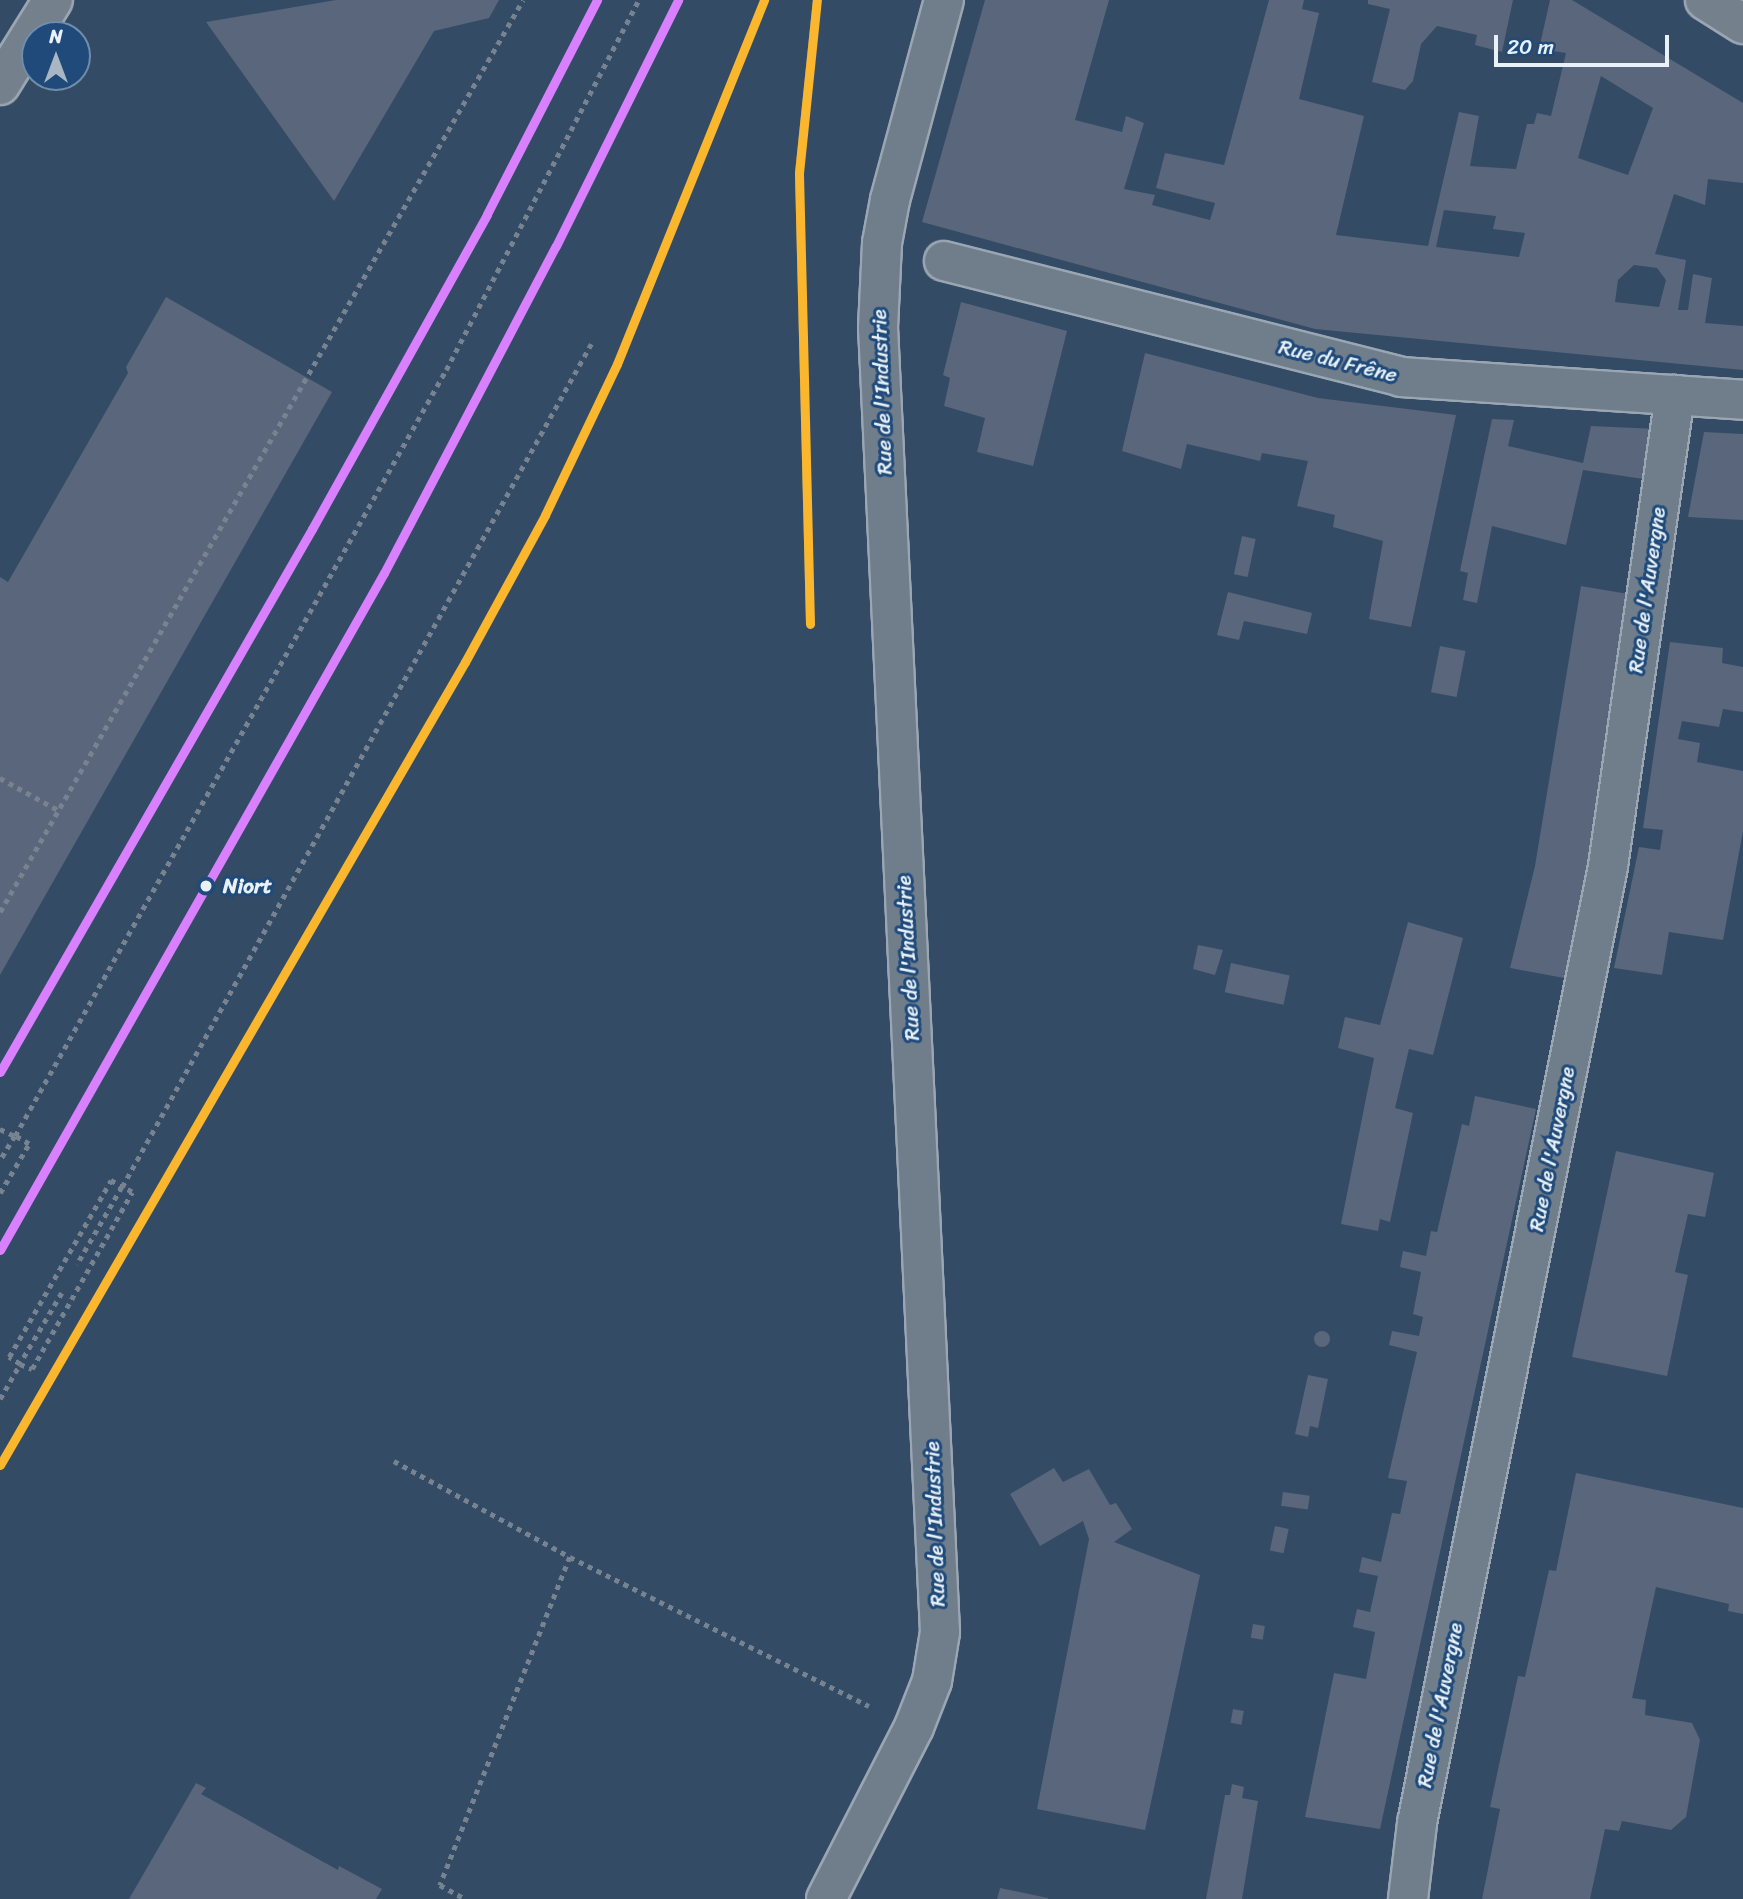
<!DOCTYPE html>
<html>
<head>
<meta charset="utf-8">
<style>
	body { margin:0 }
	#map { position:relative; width:1743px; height:1899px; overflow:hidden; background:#344b65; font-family:Sriracha,sans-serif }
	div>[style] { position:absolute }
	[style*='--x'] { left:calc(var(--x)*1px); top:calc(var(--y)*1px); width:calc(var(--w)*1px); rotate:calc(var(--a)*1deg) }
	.building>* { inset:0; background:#59667b; transform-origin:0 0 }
	.round { border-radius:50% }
	.path>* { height:4.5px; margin-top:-2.25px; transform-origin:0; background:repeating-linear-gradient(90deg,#778390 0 5px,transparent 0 10px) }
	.roads { filter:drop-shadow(2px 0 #9aa6b3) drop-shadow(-2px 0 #9aa6b3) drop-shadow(0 2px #9aa6b3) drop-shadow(0 -2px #9aa6b3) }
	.minor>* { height:38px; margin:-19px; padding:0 19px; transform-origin:19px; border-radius:19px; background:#707e8c }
	.major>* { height:38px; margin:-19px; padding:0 19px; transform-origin:19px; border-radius:19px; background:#74808b }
	.rail>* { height:8px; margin-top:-4px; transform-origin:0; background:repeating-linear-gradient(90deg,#1f4a7a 0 16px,#778390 0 32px); box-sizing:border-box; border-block:2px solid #778390 }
	.rail-1>* { height:9px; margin:-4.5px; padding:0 4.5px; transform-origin:4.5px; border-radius:4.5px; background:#fab62d }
	.rail-2>* { height:9px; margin:-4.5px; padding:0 4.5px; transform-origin:4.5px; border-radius:4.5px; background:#d880ff }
	.dots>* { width:19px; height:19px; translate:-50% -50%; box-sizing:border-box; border:4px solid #1f4a7a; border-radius:50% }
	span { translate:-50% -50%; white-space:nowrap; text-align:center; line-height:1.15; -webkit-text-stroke:6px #1f4a7a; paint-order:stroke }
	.street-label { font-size:21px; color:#e8f1f8 }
	.stop-label { font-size:21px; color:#e8f1f8; font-weight:700 }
	.left { translate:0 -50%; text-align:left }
	.north { position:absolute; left:21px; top:21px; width:70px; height:70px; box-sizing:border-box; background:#1f4a7a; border:2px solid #6f8dac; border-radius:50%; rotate:0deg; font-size:19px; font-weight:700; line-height:28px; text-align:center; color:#e8f1f8 }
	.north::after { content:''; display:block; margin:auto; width:24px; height:32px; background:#a9b7c5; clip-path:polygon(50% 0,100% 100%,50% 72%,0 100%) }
	.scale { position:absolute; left:1494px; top:35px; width:175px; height:32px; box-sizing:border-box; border:4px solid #e8f1f8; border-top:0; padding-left:9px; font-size:21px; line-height:24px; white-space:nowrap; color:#e8f1f8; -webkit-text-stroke:5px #1f4a7a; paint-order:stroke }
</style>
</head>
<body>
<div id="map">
	<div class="building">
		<div style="clip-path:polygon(336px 0,499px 0,489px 18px,434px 31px,334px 201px,206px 22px)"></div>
		<div style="clip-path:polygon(evenodd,985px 0,1109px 0,1075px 120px,1122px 132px,1126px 116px,1144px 123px,1124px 189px,1155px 195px,1152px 205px,1210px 220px,1215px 203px,1156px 188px,1165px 153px,1224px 165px,1269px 0,1304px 0,1302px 9px,1319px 13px,1299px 99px,1364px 116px,1336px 235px,1428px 246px,1459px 112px,1479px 116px,1470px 166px,1516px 169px,1527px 124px,1534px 124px,1537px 113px,1551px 116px,1566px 53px,1539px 49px,1550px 0,1572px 0,1743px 103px,1743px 183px,1708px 179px,1705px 205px,1674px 194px,1655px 254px,1686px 260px,1678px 310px,1688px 310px,1693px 274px,1712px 278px,1705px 323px,1743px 326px,1743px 370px,1315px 329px,922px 222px,985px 0,1601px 76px,1653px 108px,1628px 175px,1578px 158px,1601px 76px,985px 0,1444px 210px,1496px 216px,1493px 229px,1525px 233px,1519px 257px,1436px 247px,1444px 210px,985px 0,1634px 265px,1657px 268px,1666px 280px,1659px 307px,1615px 302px,1618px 280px,1634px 265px)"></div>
		<div style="clip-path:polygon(1368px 0,1513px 0,1502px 52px,1475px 45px,1477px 35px,1437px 26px,1421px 44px,1413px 81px,1405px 90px,1372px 82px,1390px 9px,1368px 4px)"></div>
		<div style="clip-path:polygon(166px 297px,332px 392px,0 975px,0 577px,8px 582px,128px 373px,126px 367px)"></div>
		<div style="clip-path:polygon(961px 302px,1067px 331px,1033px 466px,977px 452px,985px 418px,944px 406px,950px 378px,943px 375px)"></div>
		<div style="clip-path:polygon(1145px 353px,1318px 398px,1456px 415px,1411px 627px,1369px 619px,1383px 541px,1333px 527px,1335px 515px,1297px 506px,1308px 461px,1262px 453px,1260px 461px,1187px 444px,1181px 469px,1122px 451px)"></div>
		<div style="clip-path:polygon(1492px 419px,1514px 420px,1508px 446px,1583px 463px,1591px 426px,1657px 429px,1650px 480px,1583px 470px,1566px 545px,1492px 526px,1477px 603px,1463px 600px,1468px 573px,1460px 571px)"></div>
		<div style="clip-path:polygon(1704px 432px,1743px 434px,1743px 520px,1688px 517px)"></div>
		<div style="left:1242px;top:536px;width:14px;height:39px;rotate:12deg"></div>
		<div style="clip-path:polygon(1581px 586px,1634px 595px,1587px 877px,1564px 978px,1510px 968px,1535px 866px)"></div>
		<div style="clip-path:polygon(1228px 592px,1312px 613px,1307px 634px,1244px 621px,1239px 640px,1217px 635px)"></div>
		<div style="clip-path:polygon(1670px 642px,1723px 648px,1722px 663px,1743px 667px,1743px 712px,1723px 709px,1719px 727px,1682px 721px,1678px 739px,1700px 743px,1697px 762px,1743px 771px,1743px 831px,1723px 940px,1669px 932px,1662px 975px,1614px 968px,1639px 847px,1660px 850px,1663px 830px,1643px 828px)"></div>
		<div style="left:1440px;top:646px;width:26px;height:47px;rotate:11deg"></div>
		<div style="clip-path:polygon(1408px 922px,1463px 938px,1433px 1055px,1409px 1049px,1395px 1108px,1413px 1113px,1390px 1222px,1380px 1219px,1378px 1231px,1341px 1224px,1374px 1058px,1338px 1048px,1345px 1017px,1380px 1025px)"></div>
		<div style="clip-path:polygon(1198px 945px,1223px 950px,1215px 975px,1193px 969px)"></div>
		<div style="left:1231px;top:963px;width:60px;height:30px;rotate:12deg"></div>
		<div style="clip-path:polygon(1475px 1096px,1536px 1109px,1380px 1829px,1305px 1817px,1334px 1673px,1366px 1679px,1375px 1632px,1353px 1627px,1357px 1609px,1370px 1612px,1378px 1576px,1359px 1572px,1362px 1557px,1381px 1562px,1392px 1513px,1400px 1514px,1407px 1481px,1388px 1478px,1417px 1352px,1389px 1345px,1392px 1331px,1419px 1336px,1423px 1317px,1413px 1314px,1421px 1272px,1400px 1267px,1403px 1251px,1426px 1256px,1431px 1231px,1437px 1232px,1462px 1124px,1469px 1126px)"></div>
		<div style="clip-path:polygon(1616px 1151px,1714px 1173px,1705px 1217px,1688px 1214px,1675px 1272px,1688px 1275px,1667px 1376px,1572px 1357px)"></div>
		<div class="round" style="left:1314px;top:1331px;width:16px;height:16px"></div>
		<div style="clip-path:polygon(1308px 1375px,1328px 1379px,1318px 1428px,1310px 1426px,1308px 1437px,1295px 1434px)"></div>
		<div style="clip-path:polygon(1054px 1468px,1063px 1482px,1089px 1469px,1110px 1505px,1116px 1503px,1132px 1529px,1114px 1542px,1200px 1575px,1145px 1830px,1037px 1809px,1089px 1539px,1083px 1521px,1040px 1546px,1010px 1494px)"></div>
		<div style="clip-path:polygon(1576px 1473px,1743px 1508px,1743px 1614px,1728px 1611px,1729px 1604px,1656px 1587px,1632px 1698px,1646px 1700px,1645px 1715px,1692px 1723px,1700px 1740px,1686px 1817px,1671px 1830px,1622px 1821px,1619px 1831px,1605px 1829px,1590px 1899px,1482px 1899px,1500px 1809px,1490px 1807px,1518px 1676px,1525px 1677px,1549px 1570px,1556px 1571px)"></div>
		<div style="left:1283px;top:1492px;width:27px;height:14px;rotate:8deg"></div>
		<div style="left:1275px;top:1526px;width:14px;height:25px;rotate:12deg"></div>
		<div style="left:1253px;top:1624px;width:12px;height:14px;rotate:9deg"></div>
		<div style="left:1233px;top:1709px;width:11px;height:14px;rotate:10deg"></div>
		<div style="clip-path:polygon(196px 1783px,206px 1788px,201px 1794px,338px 1870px,339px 1866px,382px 1889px,376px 1899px,129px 1899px)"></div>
		<div style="clip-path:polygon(1232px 1784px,1244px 1787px,1242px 1798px,1258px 1801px,1242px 1899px,1206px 1899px,1225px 1795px,1230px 1795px)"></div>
		<div style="clip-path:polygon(1000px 1888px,1048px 1898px,1048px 1899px,997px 1899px)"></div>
	</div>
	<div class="path">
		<div style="--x:0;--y:778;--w:66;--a:28.9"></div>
		<div style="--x:0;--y:912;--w:1051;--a:-60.17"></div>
		<div style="--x:0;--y:1129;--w:17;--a:25"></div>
		<div style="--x:15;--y:1136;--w:29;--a:121"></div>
		<div style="--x:0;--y:1193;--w:57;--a:-59.4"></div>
		<div style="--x:29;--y:1144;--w:16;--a:-150"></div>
		<div style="--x:15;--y:1136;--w:879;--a:-60.64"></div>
		<div style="--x:446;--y:370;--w:417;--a:-62.5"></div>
		<div style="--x:62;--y:1293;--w:82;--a:120.6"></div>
		<div style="--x:20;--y:1364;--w:13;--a:23"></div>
		<div style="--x:32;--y:1369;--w:203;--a:-60.5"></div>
		<div style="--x:132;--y:1192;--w:11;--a:-153"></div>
		<div style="--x:122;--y:1187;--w:90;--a:120"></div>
		<div style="--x:0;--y:1399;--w:40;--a:-60.3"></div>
		<div style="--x:20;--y:1364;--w:13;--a:-148"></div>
		<div style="--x:9;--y:1357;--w:204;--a:-60"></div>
		<div style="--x:111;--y:1180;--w:13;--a:32"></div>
		<div style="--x:122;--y:1187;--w:965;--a:-60.91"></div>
		<div style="--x:394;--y:1461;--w:200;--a:28.6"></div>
		<div style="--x:570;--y:1557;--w:353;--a:111.6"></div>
		<div style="--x:440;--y:1885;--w:29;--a:29"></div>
		<div style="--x:570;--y:1557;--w:334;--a:26.5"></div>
	</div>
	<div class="roads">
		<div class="minor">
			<div style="--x:944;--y:261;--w:471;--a:14.2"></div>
			<div style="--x:1401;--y:377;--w:343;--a:3.8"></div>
			<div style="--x:826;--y:1899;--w:193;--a:-62.9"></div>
			<div style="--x:914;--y:1727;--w:49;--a:-68.6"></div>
			<div style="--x:932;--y:1681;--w:50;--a:-80.7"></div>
			<div style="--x:940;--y:1632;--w:1305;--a:-92.72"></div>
			<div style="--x:878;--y:328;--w:85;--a:-87.3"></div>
			<div style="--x:882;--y:243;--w:44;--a:-79.5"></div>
			<div style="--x:890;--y:200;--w:207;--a:-74.9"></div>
			<div style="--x:1408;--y:1899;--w:77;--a:-83.2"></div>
			<div style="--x:1417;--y:1823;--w:976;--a:-78.71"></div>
			<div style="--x:1608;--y:866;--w:476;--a:-81.9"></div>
		</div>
		<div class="major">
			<div style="--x:1705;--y:0;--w:45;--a:32.3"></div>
			<div style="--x:0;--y:85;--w:100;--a:-58.1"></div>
		</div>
	</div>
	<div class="rail">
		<div style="--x:810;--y:624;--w:451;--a:-91.4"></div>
		<div style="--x:799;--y:173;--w:174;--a:-84.1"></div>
	</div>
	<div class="rail-1">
		<div style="--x:810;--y:624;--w:451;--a:-91.4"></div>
		<div style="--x:799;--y:173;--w:174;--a:-84.1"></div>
		<div style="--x:0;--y:1465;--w:928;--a:-59.93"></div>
		<div style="--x:465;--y:662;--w:167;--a:-61.4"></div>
		<div style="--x:545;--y:515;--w:167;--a:-64.5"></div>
		<div style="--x:617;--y:364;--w:393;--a:-68"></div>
	</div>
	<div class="rail-2">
		<div style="--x:0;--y:1072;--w:626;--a:-60.12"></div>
		<div style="--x:312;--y:529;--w:360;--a:-60.9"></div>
		<div style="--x:487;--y:214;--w:241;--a:-62.8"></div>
		<div style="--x:0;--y:1250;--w:778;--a:-60.44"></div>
		<div style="--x:384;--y:573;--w:369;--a:-62.3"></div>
		<div style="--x:556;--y:246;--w:275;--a:-63.6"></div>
	</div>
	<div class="dots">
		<div style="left:206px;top:886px;background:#e8f1f8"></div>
	</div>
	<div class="street-label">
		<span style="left:1338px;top:361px;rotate:14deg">Rue du Frêne</span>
		<span style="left:882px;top:392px;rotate:-92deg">Rue de l'Industrie</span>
		<span style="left:1647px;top:590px;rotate:-82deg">Rue de l'Auvergne</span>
		<span style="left:908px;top:958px;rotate:-93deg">Rue de l'Industrie</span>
		<span style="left:1552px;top:1149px;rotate:-79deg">Rue de l'Auvergne</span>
		<span style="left:935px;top:1524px;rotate:-92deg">Rue de l'Industrie</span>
		<span style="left:1440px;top:1705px;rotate:-79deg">Rue de l'Auvergne</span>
	</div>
	<div class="stop-label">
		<span class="left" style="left:223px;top:886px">Niort</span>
	</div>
	<div class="north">N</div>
	<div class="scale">20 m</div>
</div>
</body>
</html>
